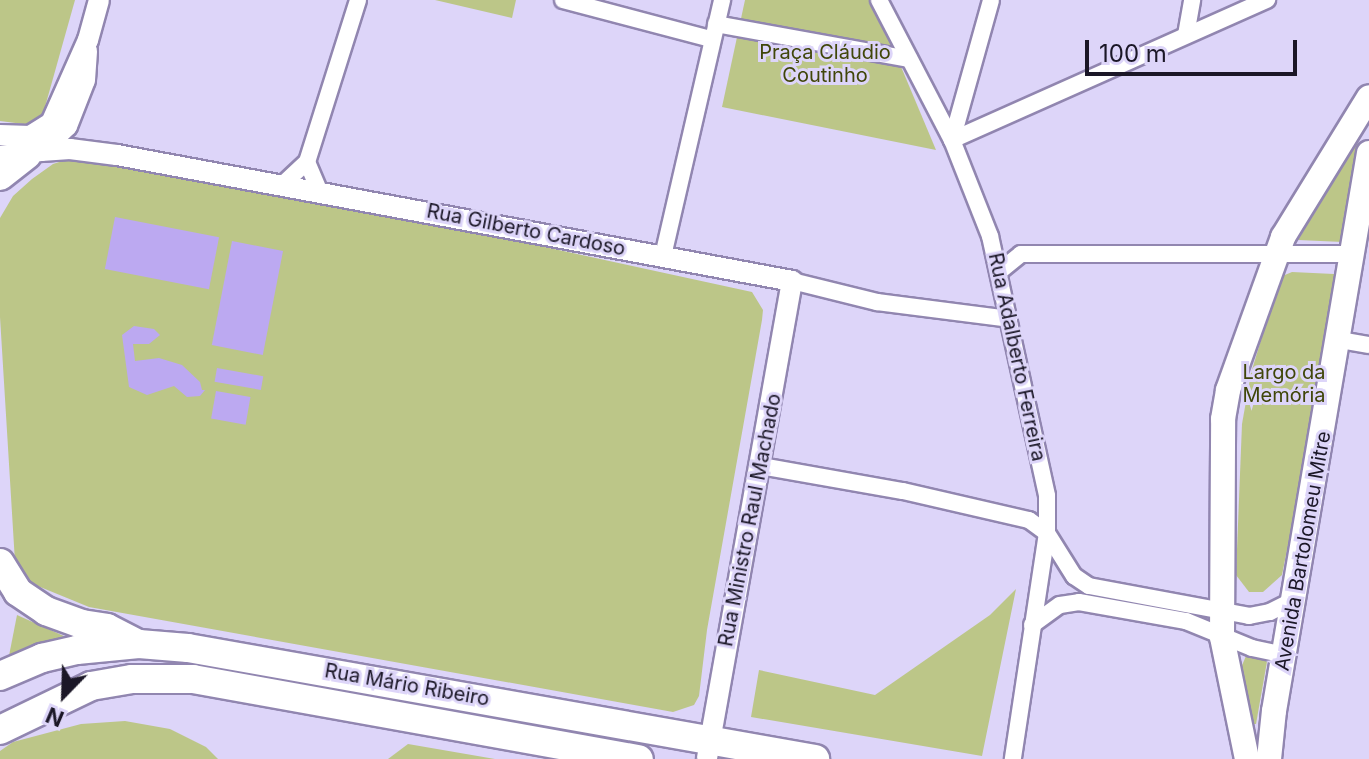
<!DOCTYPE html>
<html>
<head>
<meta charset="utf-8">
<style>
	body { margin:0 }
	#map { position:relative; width:1369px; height:759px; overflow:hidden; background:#ddd5f9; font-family:Inter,sans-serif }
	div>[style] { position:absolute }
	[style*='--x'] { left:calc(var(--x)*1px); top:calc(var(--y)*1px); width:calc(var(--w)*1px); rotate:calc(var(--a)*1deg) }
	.green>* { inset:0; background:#bcc688 }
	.water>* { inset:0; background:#bca9f1; transform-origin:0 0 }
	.roads { filter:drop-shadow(2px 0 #9186b0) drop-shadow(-2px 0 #9186b0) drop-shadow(0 2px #9186b0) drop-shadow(0 -2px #9186b0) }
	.minor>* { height:16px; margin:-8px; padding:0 8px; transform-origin:8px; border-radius:8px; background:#fff }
	.tertiary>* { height:20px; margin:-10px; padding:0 10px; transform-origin:10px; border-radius:10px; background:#fff }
	.secondary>* { height:24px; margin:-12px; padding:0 12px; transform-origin:12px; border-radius:12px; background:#fff }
	.trunk>* { height:28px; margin:-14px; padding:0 14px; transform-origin:14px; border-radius:14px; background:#fff }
	span { translate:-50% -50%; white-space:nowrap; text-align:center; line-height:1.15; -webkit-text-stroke:6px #ddd5f9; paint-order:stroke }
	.park-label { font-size:20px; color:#404609 }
	.street-label { font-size:20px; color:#1b1727 }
	.north { position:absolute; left:24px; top:655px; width:80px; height:80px; -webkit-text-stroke:6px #ddd5f9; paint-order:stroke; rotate:203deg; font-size:22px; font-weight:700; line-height:32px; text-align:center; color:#1b1727 }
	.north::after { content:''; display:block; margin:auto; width:28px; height:36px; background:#1b1727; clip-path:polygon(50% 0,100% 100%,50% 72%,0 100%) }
	.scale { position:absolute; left:1085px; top:40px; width:212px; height:36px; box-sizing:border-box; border:4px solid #1b1727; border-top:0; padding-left:10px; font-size:24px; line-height:28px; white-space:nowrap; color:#1b1727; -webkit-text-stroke:6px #ddd5f9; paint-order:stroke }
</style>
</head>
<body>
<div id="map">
	<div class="green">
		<div style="clip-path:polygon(0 0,75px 0,43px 114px,31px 125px,0 121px)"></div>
		<div style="clip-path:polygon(435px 0,516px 0,512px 18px)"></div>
		<div style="clip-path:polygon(745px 0,873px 0,936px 150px,722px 107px)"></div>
		<div style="clip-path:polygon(1362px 143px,1343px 242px,1298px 240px,1356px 144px)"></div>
		<div style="clip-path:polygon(81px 155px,416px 219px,752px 292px,763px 310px,762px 320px,707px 630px,699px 696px,694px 705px,673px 712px,89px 607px,28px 582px,15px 562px,0 317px,0 218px,13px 196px,32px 179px,53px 164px)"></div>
		<div style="clip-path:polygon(1292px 272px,1334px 274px,1341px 280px,1282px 575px,1263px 592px,1249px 592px,1236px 575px,1242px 424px,1251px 373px,1280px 277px)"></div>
		<div style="clip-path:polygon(1016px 589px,982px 756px,751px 717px,759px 670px,875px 695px,990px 615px)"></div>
		<div style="clip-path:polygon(17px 615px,75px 641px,7px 666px)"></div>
		<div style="clip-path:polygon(1252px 653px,1268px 656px,1256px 724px,1253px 724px,1240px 670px,1246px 656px)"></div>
		<div style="clip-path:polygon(125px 721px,170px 729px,206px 747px,218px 759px,0 759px,0 751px,13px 742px,81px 724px)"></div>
		<div style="clip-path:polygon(408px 744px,495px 759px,388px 759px)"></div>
	</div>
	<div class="water">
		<div style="left:115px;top:217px;width:106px;height:53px;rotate:11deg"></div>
		<div style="left:232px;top:241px;width:52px;height:106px;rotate:11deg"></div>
		<div style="clip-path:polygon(134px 326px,154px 329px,160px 335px,149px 344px,133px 344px,135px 361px,159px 358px,182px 365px,200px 382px,202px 390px,205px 390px,200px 396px,187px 397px,174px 386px,147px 395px,129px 387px,122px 335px)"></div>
		<div style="left:217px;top:368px;width:47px;height:14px;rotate:10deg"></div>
		<div style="left:216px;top:391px;width:35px;height:28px;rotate:10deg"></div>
	</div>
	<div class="roads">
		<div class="minor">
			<div style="--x:563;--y:0;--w:153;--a:14.8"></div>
			<div style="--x:879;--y:0;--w:158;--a:62.5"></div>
			<div style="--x:952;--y:140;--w:103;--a:68.4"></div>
			<div style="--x:990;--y:236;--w:266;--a:77.6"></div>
			<div style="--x:1047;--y:496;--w:37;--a:90"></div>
			<div style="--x:1047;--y:533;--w:229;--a:98.6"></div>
			<div style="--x:716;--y:24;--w:196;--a:10.3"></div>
			<div style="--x:1186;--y:35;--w:36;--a:-80"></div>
			<div style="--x:952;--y:140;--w:345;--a:-24"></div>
			<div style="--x:952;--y:140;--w:145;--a:-74.4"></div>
			<div style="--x:307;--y:162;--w:33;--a:67"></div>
			<div style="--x:282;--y:185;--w:34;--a:-43"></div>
			<div style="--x:307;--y:162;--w:170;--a:-72.5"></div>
			<div style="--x:663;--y:256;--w:263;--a:-77"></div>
			<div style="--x:1000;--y:271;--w:27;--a:-39"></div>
			<div style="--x:1021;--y:254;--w:331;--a:0"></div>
			<div style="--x:792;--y:281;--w:88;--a:13.9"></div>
			<div style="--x:877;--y:302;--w:133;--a:7.3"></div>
			<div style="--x:1340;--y:340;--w:29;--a:10"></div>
			<div style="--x:761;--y:466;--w:144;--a:10"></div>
			<div style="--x:903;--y:491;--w:129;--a:13"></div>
			<div style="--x:1029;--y:520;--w:22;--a:36"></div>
			<div style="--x:1047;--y:533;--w:51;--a:57.9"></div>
			<div style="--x:1074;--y:576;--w:18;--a:34"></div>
			<div style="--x:1089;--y:586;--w:163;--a:10.6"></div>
			<div style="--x:1249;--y:616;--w:21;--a:-11"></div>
			<div style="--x:1270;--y:612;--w:28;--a:-27"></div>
			<div style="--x:1032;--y:625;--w:34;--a:-36"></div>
			<div style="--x:1060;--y:605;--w:19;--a:-9"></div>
			<div style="--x:1079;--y:602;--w:109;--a:10.1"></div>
			<div style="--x:1186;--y:621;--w:71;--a:22.2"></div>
			<div style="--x:1252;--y:648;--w:35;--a:12"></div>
		</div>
		<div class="tertiary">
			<div style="--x:0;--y:135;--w:30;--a:2"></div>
			<div style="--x:30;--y:136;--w:25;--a:-32"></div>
			<div style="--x:51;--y:123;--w:91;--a:-66"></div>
			<div style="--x:88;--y:40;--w:41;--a:-74.6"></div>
			<div style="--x:41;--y:151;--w:29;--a:-4"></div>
			<div style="--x:70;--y:149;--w:47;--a:7.3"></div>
			<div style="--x:117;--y:155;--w:687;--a:10.57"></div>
			<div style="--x:792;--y:281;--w:485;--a:100.1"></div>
			<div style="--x:0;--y:156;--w:41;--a:-7"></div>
			<div style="--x:41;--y:151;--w:36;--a:-44"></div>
			<div style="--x:67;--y:126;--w:49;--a:-68.6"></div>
			<div style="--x:85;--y:80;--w:29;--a:-86"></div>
		</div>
		<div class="secondary">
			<div style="--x:1247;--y:759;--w:125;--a:-101.6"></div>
			<div style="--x:1222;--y:637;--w:218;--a:-89.7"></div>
			<div style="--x:1223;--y:419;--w:29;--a:-80"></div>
			<div style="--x:1228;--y:390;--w:163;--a:-70.2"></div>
			<div style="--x:1283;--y:237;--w:164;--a:-58.4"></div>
			<div style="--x:1269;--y:759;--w:48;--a:-84.1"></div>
			<div style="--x:1274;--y:711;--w:566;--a:-80.34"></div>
		</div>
		<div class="trunk">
			<div style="--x:0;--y:176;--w:34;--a:-38"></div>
			<div style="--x:0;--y:563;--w:34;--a:58"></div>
			<div style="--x:18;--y:592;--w:34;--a:34"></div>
			<div style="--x:46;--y:611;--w:38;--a:20"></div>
			<div style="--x:82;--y:624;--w:25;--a:9"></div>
			<div style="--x:107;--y:628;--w:35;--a:27"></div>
			<div style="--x:0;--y:676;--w:46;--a:-23.2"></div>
			<div style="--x:42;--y:658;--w:36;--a:-13"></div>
			<div style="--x:77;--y:650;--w:62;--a:-5.5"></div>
			<div style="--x:139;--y:644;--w:49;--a:4.7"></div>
			<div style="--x:188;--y:648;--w:637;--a:10.04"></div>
			<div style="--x:0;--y:730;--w:101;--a:-25.8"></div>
			<div style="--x:91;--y:686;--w:42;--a:-9.7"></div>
			<div style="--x:132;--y:679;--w:61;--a:0"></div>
			<div style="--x:193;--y:679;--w:453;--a:10.2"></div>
		</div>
	</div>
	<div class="park-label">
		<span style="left:825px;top:64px">Praça Cláudio<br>Coutinho</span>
		<span style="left:1284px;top:384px">Largo da<br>Memória</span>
	</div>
	<div class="street-label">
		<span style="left:526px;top:230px;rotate:11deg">Rua Gilberto Cardoso</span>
		<span style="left:1017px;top:357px;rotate:78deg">Rua Adalberto Ferreira</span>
		<span style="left:750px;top:520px;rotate:-79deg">Rua Ministro Raul Machado</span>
		<span style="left:1303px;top:551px;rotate:-80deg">Avenida Bartolomeu Mitre</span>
		<span style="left:407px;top:685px;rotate:10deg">Rua Mário Ribeiro</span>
	</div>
	<div class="north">N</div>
	<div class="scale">100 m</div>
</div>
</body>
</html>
